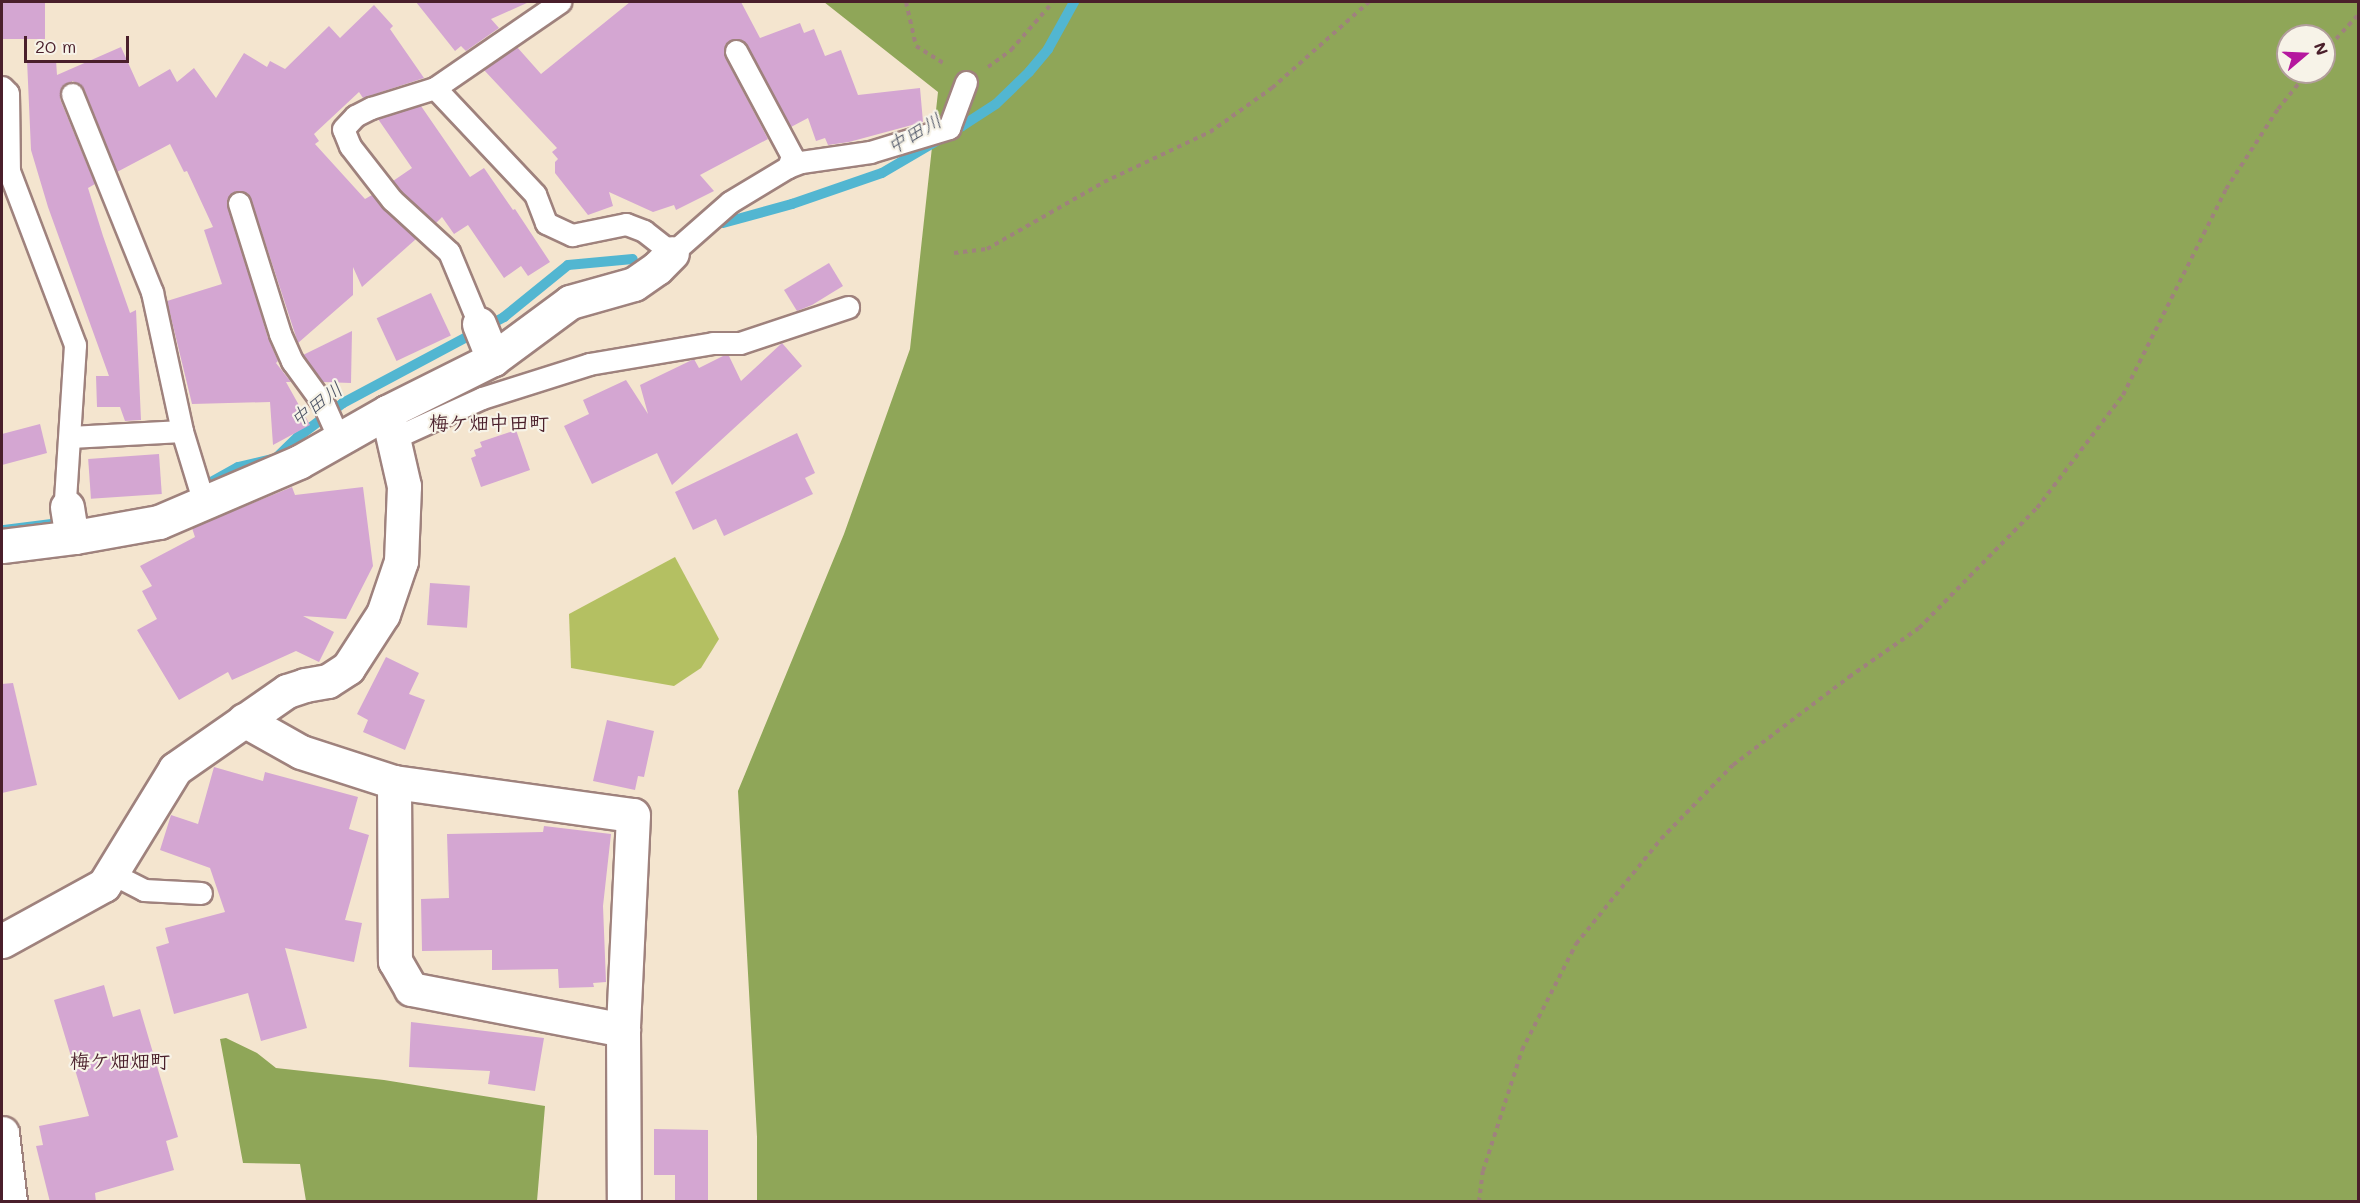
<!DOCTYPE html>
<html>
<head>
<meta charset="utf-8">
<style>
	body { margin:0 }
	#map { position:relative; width:2360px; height:1203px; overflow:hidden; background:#f4e5cf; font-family:Mali,"Klee One",sans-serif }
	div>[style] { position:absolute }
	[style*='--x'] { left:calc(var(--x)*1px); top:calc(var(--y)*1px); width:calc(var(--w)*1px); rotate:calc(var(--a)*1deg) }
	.green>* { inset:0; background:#b4c062 }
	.forest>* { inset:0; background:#8fa658 }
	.stream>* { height:10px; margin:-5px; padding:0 5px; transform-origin:5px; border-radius:5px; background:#52b6d1 }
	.building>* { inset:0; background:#d4a6d2; transform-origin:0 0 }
	.path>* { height:4px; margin-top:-2px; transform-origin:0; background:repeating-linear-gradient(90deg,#9f827d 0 4.5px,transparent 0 9px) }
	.roads { filter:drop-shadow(2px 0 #9f827d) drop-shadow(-2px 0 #9f827d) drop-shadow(0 2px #9f827d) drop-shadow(0 -2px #9f827d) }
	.service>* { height:21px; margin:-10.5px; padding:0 10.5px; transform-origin:10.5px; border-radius:10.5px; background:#fff }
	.minor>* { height:33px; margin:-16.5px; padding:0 16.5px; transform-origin:16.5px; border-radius:16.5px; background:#fff }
	.trunk>* { height:33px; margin:-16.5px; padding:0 16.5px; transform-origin:16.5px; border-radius:16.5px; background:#fff }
	span { translate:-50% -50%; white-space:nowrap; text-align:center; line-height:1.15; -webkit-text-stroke:4.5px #f7f3e8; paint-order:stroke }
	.water-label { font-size:20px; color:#4d5465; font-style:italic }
	.neighbourhood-label { font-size:20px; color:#4a1f2b; font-weight:700 }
	.frame { position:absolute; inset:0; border:3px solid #4a1f2b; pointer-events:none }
	.north { position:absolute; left:2276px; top:24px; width:60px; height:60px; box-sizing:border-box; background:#f7f3e8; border:2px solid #b29e9c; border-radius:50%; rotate:71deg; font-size:16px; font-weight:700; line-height:24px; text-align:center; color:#4a1f2b }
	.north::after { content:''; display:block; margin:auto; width:21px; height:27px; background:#b5179e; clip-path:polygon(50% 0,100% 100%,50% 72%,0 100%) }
	.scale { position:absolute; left:24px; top:36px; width:105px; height:27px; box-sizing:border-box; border:3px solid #4a1f2b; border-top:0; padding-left:8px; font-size:18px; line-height:21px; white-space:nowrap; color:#4a1f2b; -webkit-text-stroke:4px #f7f3e8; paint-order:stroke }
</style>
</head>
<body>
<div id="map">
	<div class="green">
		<div style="clip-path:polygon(675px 557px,719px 639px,701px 668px,674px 686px,571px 668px,569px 614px)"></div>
	</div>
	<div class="forest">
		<div style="clip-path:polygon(evenodd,824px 2px,2358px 2px,2358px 1201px,757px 1201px,757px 1137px,738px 791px,844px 534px,910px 349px,938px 92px,824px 2px,2288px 36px,2324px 36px,2324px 72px,2288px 72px,2288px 36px)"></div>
		<div style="clip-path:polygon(226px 1038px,257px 1053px,276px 1068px,384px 1080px,545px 1106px,537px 1201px,306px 1201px,300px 1164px,243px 1163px,220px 1039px)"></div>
	</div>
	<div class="stream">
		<div style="--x:723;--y:223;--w:72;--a:-15.4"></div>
		<div style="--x:792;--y:204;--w:95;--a:-19"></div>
		<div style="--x:882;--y:173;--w:93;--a:-30.4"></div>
		<div style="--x:962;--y:126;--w:40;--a:-32.9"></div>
		<div style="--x:996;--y:104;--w:46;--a:-44.1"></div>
		<div style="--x:1029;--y:72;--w:30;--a:-50"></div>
		<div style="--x:1048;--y:49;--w:54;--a:-61"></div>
		<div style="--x:202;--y:487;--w:41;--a:-29.1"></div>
		<div style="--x:238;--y:467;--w:39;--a:-13"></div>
		<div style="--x:276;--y:458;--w:30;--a:-44"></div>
		<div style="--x:298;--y:437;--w:56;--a:-37.1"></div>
		<div style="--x:343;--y:403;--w:183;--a:-28.1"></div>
		<div style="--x:504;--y:317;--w:82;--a:-39.1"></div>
		<div style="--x:568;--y:265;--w:65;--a:-5.3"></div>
		<div style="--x:4;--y:530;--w:56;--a:-7.1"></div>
	</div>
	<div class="building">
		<div style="left:2px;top:2px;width:43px;height:37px"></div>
		<div style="clip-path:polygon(416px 2px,529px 2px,491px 19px,499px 28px,466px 51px,461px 46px,455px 51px)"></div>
		<div style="clip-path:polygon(630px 2px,741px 2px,760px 38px,800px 23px,804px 33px,814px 29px,825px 56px,841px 50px,858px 95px,920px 88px,923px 122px,849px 142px,828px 145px,825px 138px,816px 141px,808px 118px,791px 127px,747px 45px,742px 40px,731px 40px,725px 45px,725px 57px,768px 139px,700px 175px,714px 191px,676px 210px,674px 205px,653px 212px,609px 192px,613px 206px,588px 215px,555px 173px,555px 162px,558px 159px,552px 152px,557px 148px,484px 70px,517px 47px,541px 74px)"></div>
		<div style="clip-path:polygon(374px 5px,393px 26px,390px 29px,424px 78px,363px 98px,359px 92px,314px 134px,319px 141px,315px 144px,365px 199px,372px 195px,383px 209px,416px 239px,362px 287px,353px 267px,353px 295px,298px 343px,251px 199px,247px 193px,236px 191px,227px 200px,268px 338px,278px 361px,276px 363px,291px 382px,286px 382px,310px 425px,273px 445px,270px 402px,192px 404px,167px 301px,222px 284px,204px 230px,213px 227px,187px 171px,184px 172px,170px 144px,117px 172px,84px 89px,73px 81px,62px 87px,60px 99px,95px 184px,88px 188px,103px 236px,130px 313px,136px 310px,141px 420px,125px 421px,120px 407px,97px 407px,96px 376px,109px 376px,48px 207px,31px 150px,27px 60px,56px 60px,57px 75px,121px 47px,139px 87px,170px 69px,177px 82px,194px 68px,216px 98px,244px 53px,267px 67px,270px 61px,285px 69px,329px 26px,340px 38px)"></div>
		<div style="clip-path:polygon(421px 106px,470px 177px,484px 168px,513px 210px,515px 209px,550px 262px,528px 276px,521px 266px,504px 278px,468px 225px,454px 234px,442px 217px,436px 223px,401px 191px,393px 181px,412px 168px,378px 119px)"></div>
		<div style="clip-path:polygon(829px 263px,843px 286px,812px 305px,797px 311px,784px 290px)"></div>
		<div style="left:431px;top:293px;width:47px;height:60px;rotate:65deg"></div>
		<div style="clip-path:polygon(352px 331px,351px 383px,323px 382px,303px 355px)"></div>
		<div style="clip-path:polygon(782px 343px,802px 366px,672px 485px,657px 453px,592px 484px,564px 426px,589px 414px,583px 400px,626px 380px,648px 414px,640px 385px,694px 359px,699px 368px,723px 356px,729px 356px,741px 381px)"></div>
		<div style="clip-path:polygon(40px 424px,47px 453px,2px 465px,2px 434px)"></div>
		<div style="clip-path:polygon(516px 430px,530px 470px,481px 487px,471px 458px,476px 456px,474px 450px,482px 447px,480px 442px)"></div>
		<div style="clip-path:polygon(797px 433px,815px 473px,805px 478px,813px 494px,724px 536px,716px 519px,693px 530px,675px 492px)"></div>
		<div style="left:159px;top:454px;width:40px;height:71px;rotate:86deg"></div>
		<div style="clip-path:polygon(292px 487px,295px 495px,363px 487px,373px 566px,346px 619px,303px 616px,334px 632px,319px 662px,296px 651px,232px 680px,228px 672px,179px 700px,137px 630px,157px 619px,142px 591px,152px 586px,140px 566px,195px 537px,192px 528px)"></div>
		<div style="left:430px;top:583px;width:40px;height:42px;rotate:4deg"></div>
		<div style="clip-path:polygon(386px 657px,419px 673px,409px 694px,425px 700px,405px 750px,363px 732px,368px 720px,357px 714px)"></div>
		<div style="clip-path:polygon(13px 683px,37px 785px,2px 793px,2px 684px)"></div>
		<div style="clip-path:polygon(607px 720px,654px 731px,644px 777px,638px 776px,635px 790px,593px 781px)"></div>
		<div style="clip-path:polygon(214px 767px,263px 781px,265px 772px,358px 797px,349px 829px,369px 835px,345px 920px,362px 923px,354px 962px,285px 948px,307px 1028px,261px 1041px,248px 993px,174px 1014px,156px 947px,169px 943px,165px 928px,225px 912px,210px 868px,160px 850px,171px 815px,198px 824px)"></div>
		<div style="clip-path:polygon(544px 826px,611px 834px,603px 906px,606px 982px,593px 983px,594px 987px,559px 988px,558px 969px,492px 970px,492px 950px,422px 951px,421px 899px,449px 898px,447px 834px,543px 832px)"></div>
		<div style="clip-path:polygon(104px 985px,113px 1017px,140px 1009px,178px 1137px,166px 1141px,174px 1170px,95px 1193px,96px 1202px,50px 1202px,36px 1146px,43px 1145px,39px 1126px,89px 1116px,54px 1000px)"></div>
		<div style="clip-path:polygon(411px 1022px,544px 1038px,535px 1091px,488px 1084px,490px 1071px,409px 1067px)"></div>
		<div style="clip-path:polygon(654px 1129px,708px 1130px,708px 1202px,675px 1202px,675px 1175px,654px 1175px)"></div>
	</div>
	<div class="path">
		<div style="--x:906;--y:2;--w:45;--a:77.2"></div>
		<div style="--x:916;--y:46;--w:34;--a:32"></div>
		<div style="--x:2324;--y:52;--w:50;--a:-47.4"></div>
		<div style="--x:988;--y:67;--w:29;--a:-36"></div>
		<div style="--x:1011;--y:50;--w:64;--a:-48.8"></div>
		<div style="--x:954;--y:253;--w:33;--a:-7"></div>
		<div style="--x:987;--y:249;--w:135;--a:-29.8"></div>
		<div style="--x:1104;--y:182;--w:117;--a:-25.3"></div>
		<div style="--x:1210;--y:132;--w:76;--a:-35.4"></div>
		<div style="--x:1272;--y:88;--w:130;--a:-41.6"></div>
		<div style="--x:1479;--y:1202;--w:31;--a:-83"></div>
		<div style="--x:1483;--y:1171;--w:127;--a:-72.1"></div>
		<div style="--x:1522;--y:1050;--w:119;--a:-63"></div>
		<div style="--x:1576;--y:944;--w:135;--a:-51"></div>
		<div style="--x:1661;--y:839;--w:103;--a:-45.8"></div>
		<div style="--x:1733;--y:765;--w:146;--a:-37.2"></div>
		<div style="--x:1849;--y:677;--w:85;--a:-35"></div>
		<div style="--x:1919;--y:628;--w:168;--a:-45.5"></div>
		<div style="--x:2037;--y:508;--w:142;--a:-52.7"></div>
		<div style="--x:2123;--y:395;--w:230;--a:-63.4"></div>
		<div style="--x:2226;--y:189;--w:95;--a:-57"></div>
		<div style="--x:2278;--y:109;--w:48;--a:-51"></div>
	</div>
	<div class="roads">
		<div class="service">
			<div style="--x:736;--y:51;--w:119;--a:61.9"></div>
			<div style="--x:792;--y:156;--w:12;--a:110"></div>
			<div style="--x:2;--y:87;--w:8;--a:45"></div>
			<div style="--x:8;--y:93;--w:78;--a:89.3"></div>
			<div style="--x:9;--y:171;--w:186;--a:69.2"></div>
			<div style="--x:75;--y:345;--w:155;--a:93.7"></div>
			<div style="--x:65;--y:500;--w:7;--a:74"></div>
			<div style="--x:435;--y:88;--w:146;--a:46.7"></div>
			<div style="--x:535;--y:194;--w:31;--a:69"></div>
			<div style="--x:546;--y:223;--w:29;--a:25"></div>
			<div style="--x:572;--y:235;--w:55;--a:-11.5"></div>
			<div style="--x:626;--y:224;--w:19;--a:21"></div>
			<div style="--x:644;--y:231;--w:36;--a:38"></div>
			<div style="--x:672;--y:253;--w:77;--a:-41.3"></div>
			<div style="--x:730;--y:202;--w:68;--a:-31.1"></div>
			<div style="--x:788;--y:167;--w:14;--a:-21"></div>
			<div style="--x:801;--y:162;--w:70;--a:-8.2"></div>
			<div style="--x:870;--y:152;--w:83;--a:-16.9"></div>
			<div style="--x:949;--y:128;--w:49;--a:-69.7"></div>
			<div style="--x:72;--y:94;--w:214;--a:68"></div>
			<div style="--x:152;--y:292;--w:142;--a:77.8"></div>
			<div style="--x:182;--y:431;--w:75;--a:73"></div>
			<div style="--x:239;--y:203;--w:137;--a:72.6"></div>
			<div style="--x:280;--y:334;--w:30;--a:66"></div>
			<div style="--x:292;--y:361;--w:54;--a:54"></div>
			<div style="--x:324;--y:405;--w:35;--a:66"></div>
			<div style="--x:479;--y:324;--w:78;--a:-112.6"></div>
			<div style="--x:449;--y:252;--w:77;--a:-137.6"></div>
			<div style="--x:392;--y:200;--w:68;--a:-127.9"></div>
			<div style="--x:350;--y:146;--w:18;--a:-112"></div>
			<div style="--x:343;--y:129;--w:18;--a:-47"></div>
			<div style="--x:355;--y:116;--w:18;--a:-27"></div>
			<div style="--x:371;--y:108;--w:67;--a:-17.4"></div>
			<div style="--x:435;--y:88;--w:152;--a:-34.5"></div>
			<div style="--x:70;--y:437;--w:112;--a:-3.1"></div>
			<div style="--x:392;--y:439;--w:99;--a:-24.5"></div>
			<div style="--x:482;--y:398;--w:112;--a:-17.6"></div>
			<div style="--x:589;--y:364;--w:126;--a:-9.6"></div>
			<div style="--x:713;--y:343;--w:27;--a:0"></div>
			<div style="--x:740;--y:343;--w:114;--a:-18.4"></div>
			<div style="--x:111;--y:873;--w:37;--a:27"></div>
			<div style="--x:144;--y:890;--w:57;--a:3"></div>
		</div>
		<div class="minor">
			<div style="--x:479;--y:324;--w:38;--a:68"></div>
			<div style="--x:67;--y:507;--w:19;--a:81"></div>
			<div style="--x:70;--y:526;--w:12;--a:66"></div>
			<div style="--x:2;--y:546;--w:74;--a:-7"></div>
			<div style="--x:75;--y:537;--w:85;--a:-10.1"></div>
			<div style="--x:159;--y:522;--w:152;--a:-23.2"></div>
			<div style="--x:299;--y:462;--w:101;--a:-29.6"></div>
			<div style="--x:244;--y:720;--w:65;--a:29.3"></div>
			<div style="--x:301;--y:752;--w:98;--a:17.9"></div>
			<div style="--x:394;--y:782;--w:241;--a:7.9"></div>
			<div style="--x:633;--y:815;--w:215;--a:92.7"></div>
			<div style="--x:623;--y:1030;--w:172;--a:89.7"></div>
			<div style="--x:394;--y:782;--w:179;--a:89.7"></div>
			<div style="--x:395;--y:961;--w:32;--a:60"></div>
			<div style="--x:411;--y:989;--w:216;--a:10.9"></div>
			<div style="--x:2;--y:941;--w:116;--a:-28.8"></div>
			<div style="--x:104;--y:885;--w:136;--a:-58.5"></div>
			<div style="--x:175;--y:769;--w:136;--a:-34.9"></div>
			<div style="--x:287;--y:691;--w:19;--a:-18"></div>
			<div style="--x:305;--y:685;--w:23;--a:-10"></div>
			<div style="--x:328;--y:681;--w:24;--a:-33"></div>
			<div style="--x:348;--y:668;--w:64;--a:-57.1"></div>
			<div style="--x:383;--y:614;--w:56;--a:-71.2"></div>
			<div style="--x:401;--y:561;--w:75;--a:-87.7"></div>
			<div style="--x:404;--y:486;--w:76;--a:-102.9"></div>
			<div style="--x:387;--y:412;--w:119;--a:-26.6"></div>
			<div style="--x:493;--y:359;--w:96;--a:-36.5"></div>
			<div style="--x:570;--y:302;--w:66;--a:-15.7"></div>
			<div style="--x:634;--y:284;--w:28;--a:-35"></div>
			<div style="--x:657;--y:268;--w:21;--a:-45"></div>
		</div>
		<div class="trunk">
			<div style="--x:2;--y:1133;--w:69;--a:83.4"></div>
		</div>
	</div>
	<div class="water-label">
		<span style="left:914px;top:133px;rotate:-30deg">中田川</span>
		<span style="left:316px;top:404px;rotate:-37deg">中田川</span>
	</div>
	<div class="neighbourhood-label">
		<span style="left:489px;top:422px">梅ケ畑中田町</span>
		<span style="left:120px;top:1060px">梅ケ畑畑町</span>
	</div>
	<div class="frame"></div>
	<div class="north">N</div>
	<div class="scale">20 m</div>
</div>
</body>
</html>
